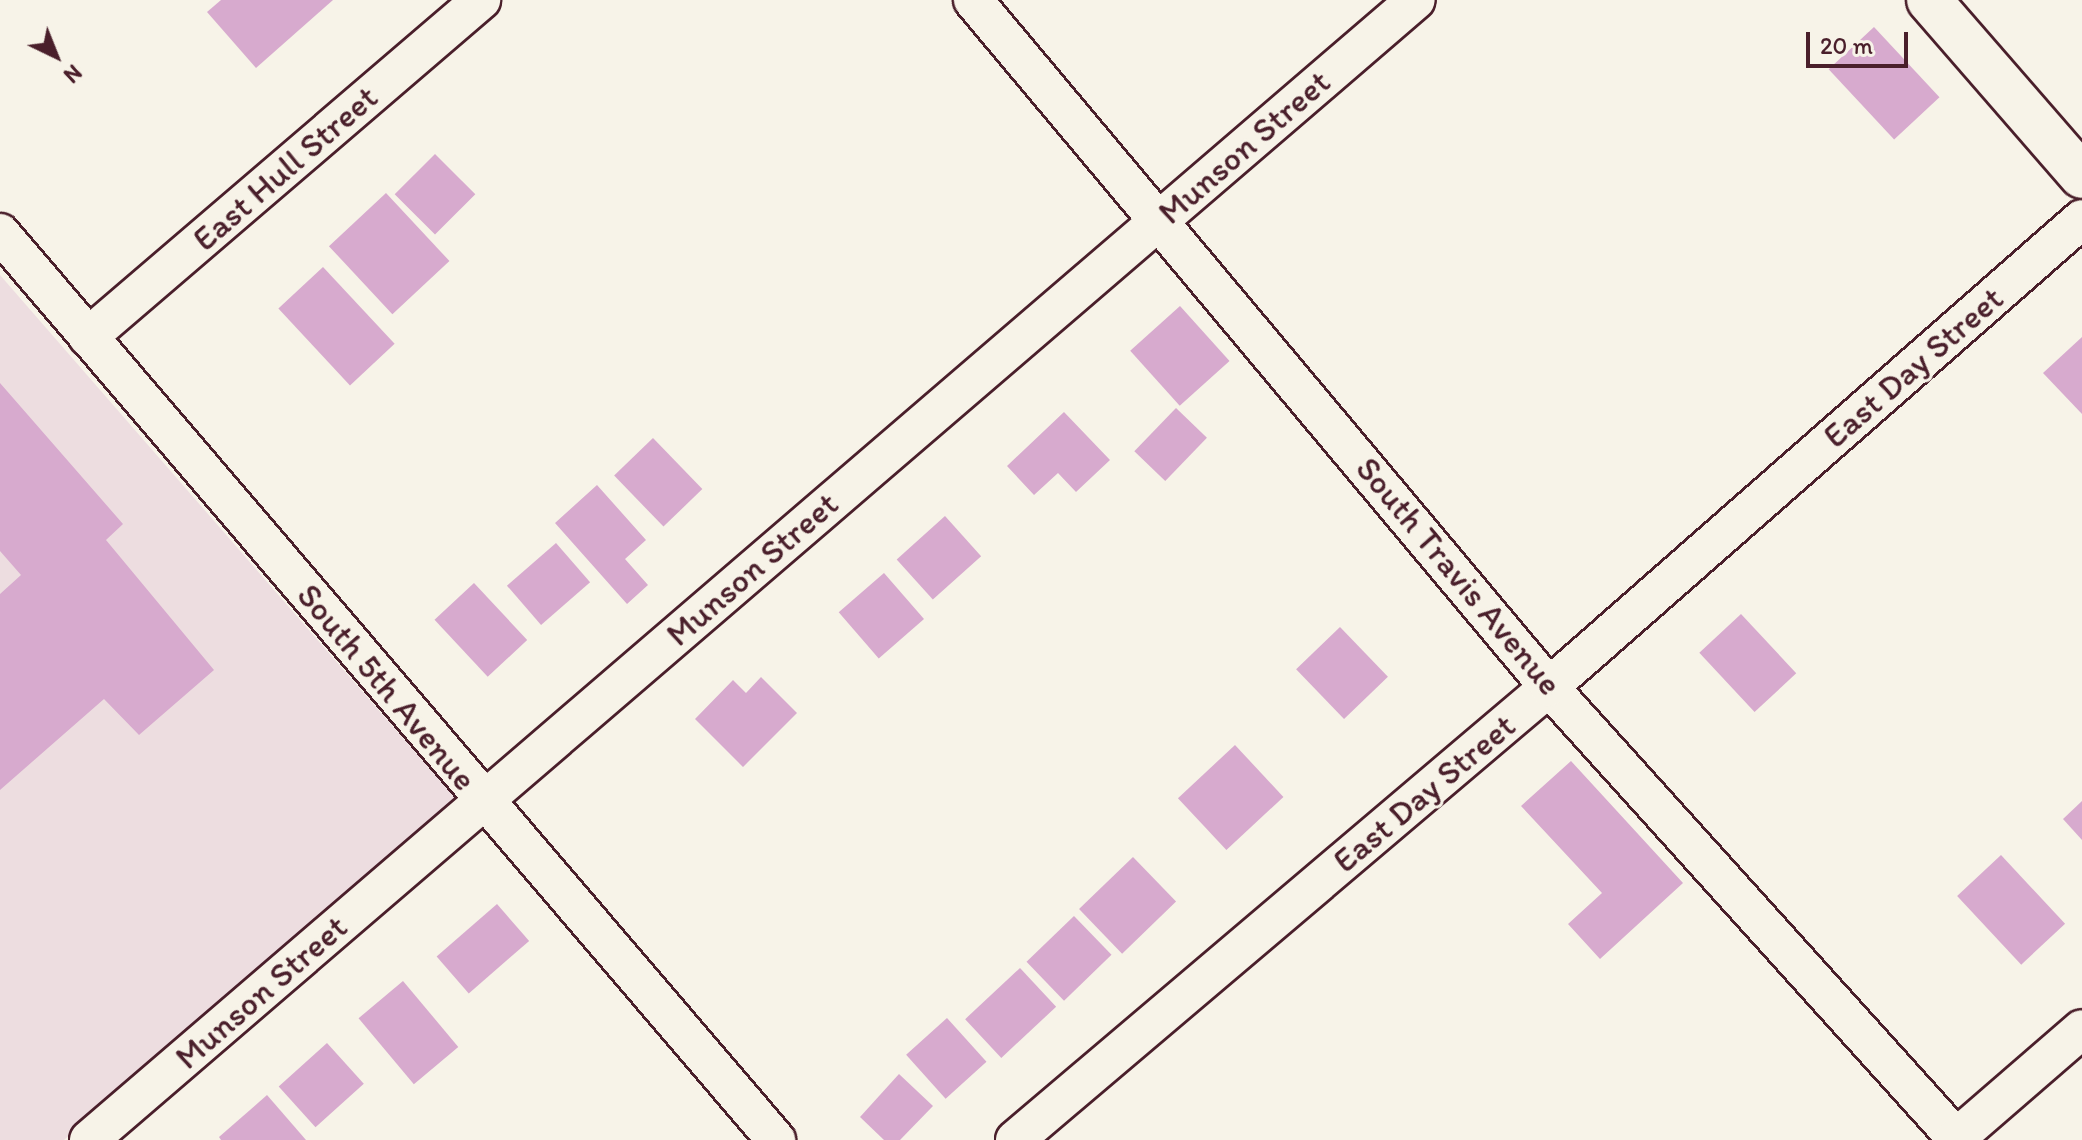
<!DOCTYPE html>
<html>
<head>
<meta charset="utf-8">
<style>
	body { margin:0 }
	#map { position:relative; width:2082px; height:1140px; overflow:hidden; background:#f7f3e8; font-family:Itim,sans-serif }
	div>[style] { position:absolute }
	[style*='--x'] { left:calc(var(--x)*1px); top:calc(var(--y)*1px); width:calc(var(--w)*1px); rotate:calc(var(--a)*1deg) }
	.built>* { inset:0; background:#eddde0 }
	.building>* { inset:0; background:#d7aace; transform-origin:0 0 }
	.roads { filter:drop-shadow(2px 0 #4a1f2b) drop-shadow(-2px 0 #4a1f2b) drop-shadow(0 2px #4a1f2b) drop-shadow(0 -2px #4a1f2b) }
	.street>* { height:38px; margin:-19px; padding:0 19px; transform-origin:19px; border-radius:19px; background:#f7f3e8 }
	.secondary>* { height:44px; margin:-22px; padding:0 22px; transform-origin:22px; border-radius:22px; background:#f7f3e8 }
	span { translate:-50% -50%; white-space:nowrap; text-align:center; line-height:1.15; -webkit-text-stroke:6px #f7f3e8; paint-order:stroke }
	.street-label { font-size:34px; color:#4a1f2b }
	.north { position:absolute; left:16px; top:16px; width:80px; height:80px; -webkit-text-stroke:6px #f7f3e8; paint-order:stroke; rotate:137deg; font-size:22px; font-weight:700; line-height:32px; text-align:center; color:#4a1f2b }
	.north::after { content:''; display:block; margin:auto; width:28px; height:36px; background:#4a1f2b; clip-path:polygon(50% 0,100% 100%,50% 72%,0 100%) }
	.scale { position:absolute; left:1806px; top:32px; width:102px; height:36px; box-sizing:border-box; border:4px solid #4a1f2b; border-top:0; padding-left:10px; font-size:24px; line-height:28px; white-space:nowrap; color:#4a1f2b; -webkit-text-stroke:6px #f7f3e8; paint-order:stroke }
</style>
</head>
<body>
<div id="map">
	<div class="built">
		<div style="clip-path:polygon(0 275px,456px 799px,64px 1140px,0 1140px)"></div>
	</div>
	<div class="building">
		<div style="clip-path:polygon(221px 0,333px 0,256px 68px,207px 12px)"></div>
		<div style="left:1874px;top:27px;width:96px;height:62px;rotate:47deg"></div>
		<div style="left:435px;top:154px;width:57px;height:57px;rotate:45deg"></div>
		<div style="left:386px;top:193px;width:93px;height:78px;rotate:47deg"></div>
		<div style="left:323px;top:267px;width:105px;height:61px;rotate:47deg"></div>
		<div style="left:1180px;top:306px;width:74px;height:67px;rotate:48deg"></div>
		<div style="clip-path:polygon(2082px 337px,2082px 414px,2043px 373px)"></div>
		<div style="clip-path:polygon(0 383px,123px 524px,106px 540px,214px 670px,139px 735px,104px 699px,0 790px,0 594px,21px 575px,0 551px)"></div>
		<div style="left:1176px;top:408px;width:43px;height:60px;rotate:44deg"></div>
		<div style="clip-path:polygon(1064px 412px,1110px 460px,1076px 492px,1058px 473px,1034px 495px,1007px 466px)"></div>
		<div style="left:653px;top:438px;width:71px;height:54px;rotate:46deg"></div>
		<div style="clip-path:polygon(597px 485px,646px 540px,625px 559px,648px 585px,627px 604px,555px 523px)"></div>
		<div style="left:945px;top:516px;width:54px;height:65px;rotate:48deg"></div>
		<div style="left:556px;top:543px;width:52px;height:65px;rotate:49deg"></div>
		<div style="left:884px;top:573px;width:61px;height:60px;rotate:49deg"></div>
		<div style="left:474px;top:583px;width:78px;height:54px;rotate:47deg"></div>
		<div style="left:1741px;top:614px;width:81px;height:57px;rotate:47deg"></div>
		<div style="left:1340px;top:627px;width:69px;height:61px;rotate:46deg"></div>
		<div style="clip-path:polygon(761px 677px,797px 713px,743px 767px,695px 719px,733px 680px,746px 693px)"></div>
		<div style="left:1235px;top:745px;width:71px;height:78px;rotate:47deg"></div>
		<div style="clip-path:polygon(1571px 761px,1683px 883px,1600px 959px,1568px 924px,1602px 893px,1521px 806px)"></div>
		<div style="clip-path:polygon(2082px 801px,2082px 840px,2063px 819px)"></div>
		<div style="left:2001px;top:855px;width:94px;height:60px;rotate:47deg"></div>
		<div style="left:1133px;top:857px;width:62px;height:75px;rotate:46deg"></div>
		<div style="left:497px;top:904px;width:49px;height:80px;rotate:49deg"></div>
		<div style="left:1074px;top:916px;width:54px;height:66px;rotate:46deg"></div>
		<div style="left:1020px;top:968px;width:53px;height:75px;rotate:47deg"></div>
		<div style="left:403px;top:981px;width:86px;height:58px;rotate:50deg"></div>
		<div style="left:947px;top:1018px;width:59px;height:55px;rotate:48deg"></div>
		<div style="left:327px;top:1043px;width:55px;height:65px;rotate:48deg"></div>
		<div style="clip-path:polygon(899px 1074px,933px 1106px,900px 1140px,884px 1140px,860px 1117px)"></div>
		<div style="clip-path:polygon(267px 1095px,306px 1140px,221px 1140px,219px 1137px)"></div>
	</div>
	<div class="roads">
		<div class="street">
			<div style="--x:973;--y:0;--w:897;--a:50.02"></div>
			<div style="--x:1549;--y:687;--w:610;--a:47.92"></div>
			<div style="--x:0;--y:233;--w:1194;--a:49.45"></div>
			<div style="--x:88;--y:337;--w:518;--a:-40.61"></div>
			<div style="--x:89;--y:1140;--w:1749;--a:-40.67"></div>
			<div style="--x:1015;--y:1140;--w:700;--a:-40.31"></div>
			<div style="--x:1549;--y:687;--w:709;--a:-41.28"></div>
			<div style="--x:1954;--y:1140;--w:169;--a:-40.9"></div>
		</div>
		<div class="secondary">
			<div style="--x:1929;--y:0;--w:233;--a:49"></div>
		</div>
	</div>
	<div class="street-label">
		<span style="left:1244px;top:147px;rotate:-41deg">Munson Street</span>
		<span style="left:285px;top:168px;rotate:-41deg">East Hull Street</span>
		<span style="left:1913px;top:367px;rotate:-41deg">East Day Street</span>
		<span style="left:752px;top:569px;rotate:-41deg">Munson Street</span>
		<span style="left:1459px;top:576px;rotate:50deg">South Travis Avenue</span>
		<span style="left:387px;top:687px;rotate:50deg">South 5th Avenue</span>
		<span style="left:1424px;top:793px;rotate:-40deg">East Day Street</span>
		<span style="left:261px;top:992px;rotate:-41deg">Munson Street</span>
	</div>
	<div class="north">N</div>
	<div class="scale">20 m</div>
</div>
</body>
</html>
